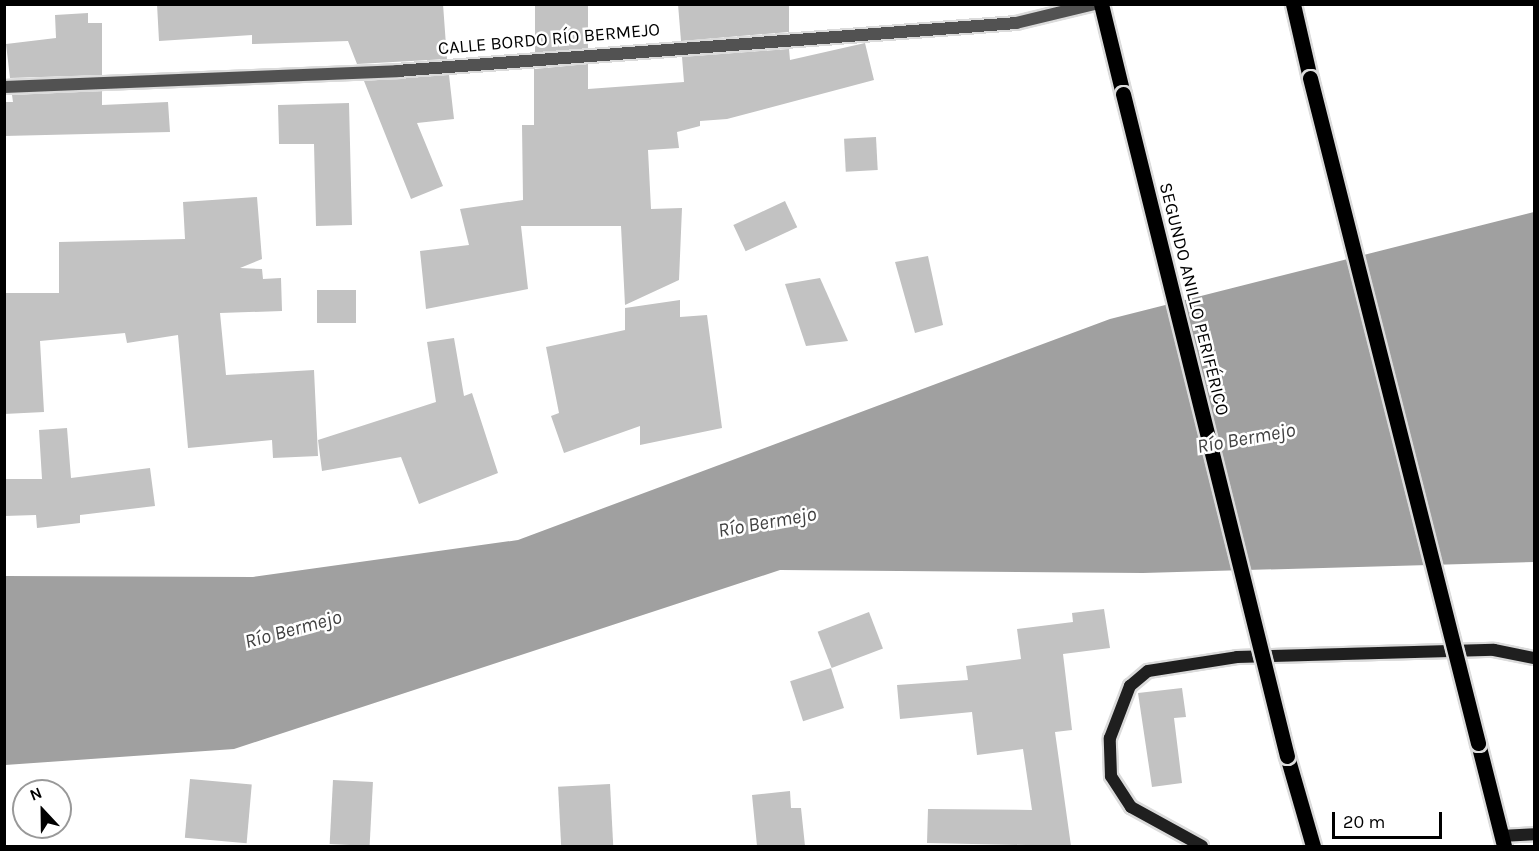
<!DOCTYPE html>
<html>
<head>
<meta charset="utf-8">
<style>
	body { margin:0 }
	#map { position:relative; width:1539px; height:851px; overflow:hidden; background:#fff; font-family:Karla,sans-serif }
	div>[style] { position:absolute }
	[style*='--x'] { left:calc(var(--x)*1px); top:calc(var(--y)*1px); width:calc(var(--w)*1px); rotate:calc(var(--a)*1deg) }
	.water>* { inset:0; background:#a0a0a0 }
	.building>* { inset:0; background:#c2c2c2; transform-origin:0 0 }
	.roads { filter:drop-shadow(2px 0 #dbdbdb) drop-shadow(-2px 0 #dbdbdb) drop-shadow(0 2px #dbdbdb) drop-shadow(0 -2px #dbdbdb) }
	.street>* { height:12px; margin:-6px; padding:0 6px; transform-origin:6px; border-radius:6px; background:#525252 }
	.secondary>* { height:12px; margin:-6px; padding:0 6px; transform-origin:6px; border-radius:6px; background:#1f1f1f }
	.primary>* { height:15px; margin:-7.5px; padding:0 7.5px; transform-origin:7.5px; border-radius:7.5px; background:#000 }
	.bridges { filter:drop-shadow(2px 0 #dbdbdb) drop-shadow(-2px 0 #dbdbdb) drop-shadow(0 2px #dbdbdb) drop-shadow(0 -2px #dbdbdb) }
	.primary-bridge>* { height:15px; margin:-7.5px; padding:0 7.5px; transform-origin:7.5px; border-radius:7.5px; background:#000 }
	span { translate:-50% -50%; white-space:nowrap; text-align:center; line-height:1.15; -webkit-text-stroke:5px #fff; paint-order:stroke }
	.street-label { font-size:18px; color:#000 }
	.water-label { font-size:20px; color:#414141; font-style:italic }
	.frame { position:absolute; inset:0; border:6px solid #000; pointer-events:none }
	.north { position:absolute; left:12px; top:779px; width:60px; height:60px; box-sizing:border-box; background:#fff; border:2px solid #999; border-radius:50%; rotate:338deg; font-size:16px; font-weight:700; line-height:24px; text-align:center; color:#000 }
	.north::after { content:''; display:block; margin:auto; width:21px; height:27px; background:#000; clip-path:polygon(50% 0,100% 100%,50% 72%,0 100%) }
	.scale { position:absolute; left:1332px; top:812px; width:110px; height:27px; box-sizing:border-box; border:3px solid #000; border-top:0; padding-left:8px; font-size:18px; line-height:21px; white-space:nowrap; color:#000; -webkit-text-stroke:4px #fff; paint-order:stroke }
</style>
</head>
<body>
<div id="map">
	<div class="water">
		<div style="clip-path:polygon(1534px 212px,1534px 562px,1143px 573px,780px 570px,234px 749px,5px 765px,5px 576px,253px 577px,518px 540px,1110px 319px)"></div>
	</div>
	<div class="building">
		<div style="clip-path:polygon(157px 4px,443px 4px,447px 59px,357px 64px,348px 41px,252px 44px,252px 35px,159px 41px)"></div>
		<div style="left:535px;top:4px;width:53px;height:48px"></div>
		<div style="clip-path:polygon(678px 4px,789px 4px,789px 32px,681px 41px)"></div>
		<div style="clip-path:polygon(88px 13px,88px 23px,102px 23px,102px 75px,10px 78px,6px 44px,56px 38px,55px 15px)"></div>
		<div style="clip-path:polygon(865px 43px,874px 80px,727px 119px,700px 121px,700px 126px,677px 132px,679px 148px,648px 150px,651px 209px,682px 208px,679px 280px,625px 305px,621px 226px,521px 226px,528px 289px,426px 309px,420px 251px,469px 245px,460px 209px,523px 200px,522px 125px,534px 125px,534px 69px,588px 64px,588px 89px,684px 82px,682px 57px,789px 49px,790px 60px)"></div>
		<div style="clip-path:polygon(449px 75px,454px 119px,417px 123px,443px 186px,411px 199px,364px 81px)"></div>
		<div style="clip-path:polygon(102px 91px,102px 105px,168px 102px,170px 132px,4px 136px,4px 102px,13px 102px,12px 95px)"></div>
		<div style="clip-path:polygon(349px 103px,352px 225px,316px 226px,314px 144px,279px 144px,278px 105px)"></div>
		<div style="left:876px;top:137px;width:33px;height:32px;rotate:87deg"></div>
		<div style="clip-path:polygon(257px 197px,262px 259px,240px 268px,262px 269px,263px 279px,281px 278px,282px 311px,220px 313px,226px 375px,314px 370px,318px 456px,273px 458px,272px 440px,188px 448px,178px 335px,127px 343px,125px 333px,40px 341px,44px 412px,4px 414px,4px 293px,59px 293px,59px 242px,185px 239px,183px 202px)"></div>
		<div style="left:785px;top:201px;width:29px;height:57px;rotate:65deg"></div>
		<div style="clip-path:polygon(928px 256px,943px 325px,915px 333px,895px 262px)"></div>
		<div style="clip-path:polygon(820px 278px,848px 341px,806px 346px,785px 284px)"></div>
		<div style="left:356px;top:290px;width:33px;height:39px;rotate:90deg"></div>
		<div style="clip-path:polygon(680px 300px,680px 317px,707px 315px,722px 428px,640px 445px,640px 426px,564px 453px,551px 416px,559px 413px,546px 347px,625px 330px,625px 308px)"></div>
		<div style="clip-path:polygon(454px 338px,464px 396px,472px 393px,498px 473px,419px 504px,401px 457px,322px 471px,318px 440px,436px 402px,427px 342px)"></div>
		<div style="clip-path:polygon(67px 428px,71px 478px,150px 468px,155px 506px,80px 515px,80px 523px,37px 528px,36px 515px,4px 516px,4px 479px,42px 479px,39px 430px)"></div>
		<div style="clip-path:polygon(1104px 609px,1110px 648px,1063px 654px,1072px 730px,1055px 732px,1071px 846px,927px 843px,928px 809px,1032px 810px,1023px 749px,977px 755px,972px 712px,900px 719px,897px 685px,968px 680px,966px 666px,1021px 659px,1017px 629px,1073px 622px,1072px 613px)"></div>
		<div style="left:869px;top:612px;width:39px;height:55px;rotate:69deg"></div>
		<div style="left:831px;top:668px;width:42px;height:43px;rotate:72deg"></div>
		<div style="clip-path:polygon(1182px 688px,1186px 717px,1174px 718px,1182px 783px,1152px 787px,1138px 693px)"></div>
		<div style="left:190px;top:779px;width:62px;height:59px;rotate:5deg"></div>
		<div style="left:333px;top:780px;width:40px;height:64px;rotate:3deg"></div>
		<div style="left:610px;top:784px;width:62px;height:52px;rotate:87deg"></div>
		<div style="clip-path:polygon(790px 791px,791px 808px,801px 808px,805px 846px,757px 846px,752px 795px)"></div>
	</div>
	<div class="roads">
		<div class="street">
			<div style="--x:4;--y:87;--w:393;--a:-2.3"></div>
			<div style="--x:397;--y:71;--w:621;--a:-4.43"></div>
			<div style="--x:1016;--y:23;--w:80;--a:-13.7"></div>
		</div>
		<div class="secondary">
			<div style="--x:1501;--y:836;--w:33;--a:-3"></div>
			<div style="--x:1202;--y:846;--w:81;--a:-151.2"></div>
			<div style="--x:1131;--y:807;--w:37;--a:-123"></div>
			<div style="--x:1111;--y:776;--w:38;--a:-92"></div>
			<div style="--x:1110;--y:738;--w:56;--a:-69"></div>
			<div style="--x:1130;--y:686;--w:23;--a:-40"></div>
			<div style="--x:1148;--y:671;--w:90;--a:-8.9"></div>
			<div style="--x:1237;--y:657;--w:257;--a:-1.6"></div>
			<div style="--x:1494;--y:650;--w:41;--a:11.3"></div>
		</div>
		<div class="primary">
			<div style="--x:1101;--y:4;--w:93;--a:76.3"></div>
			<div style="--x:1293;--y:4;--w:76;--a:77.1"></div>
			<div style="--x:1478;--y:743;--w:106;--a:75.8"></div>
			<div style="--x:1287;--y:756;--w:94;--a:73.9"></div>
		</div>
	</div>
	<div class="bridges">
		<div class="primary-bridge">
			<div style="--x:1310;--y:78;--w:686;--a:75.82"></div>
			<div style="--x:1123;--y:94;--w:682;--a:76.09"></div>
		</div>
	</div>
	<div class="street-label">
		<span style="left:549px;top:39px;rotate:-5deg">CALLE BORDO RÍO BERMEJO</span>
		<span style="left:1194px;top:299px;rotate:76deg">SEGUNDO ANILLO PERIFÉRICO</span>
	</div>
	<div class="water-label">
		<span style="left:1246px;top:438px;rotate:-10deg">Río Bermejo</span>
		<span style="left:767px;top:522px;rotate:-10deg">Río Bermejo</span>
		<span style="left:293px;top:629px;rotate:-15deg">Río Bermejo</span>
	</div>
	<div class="frame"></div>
	<div class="north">N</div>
	<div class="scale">20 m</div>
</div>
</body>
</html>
